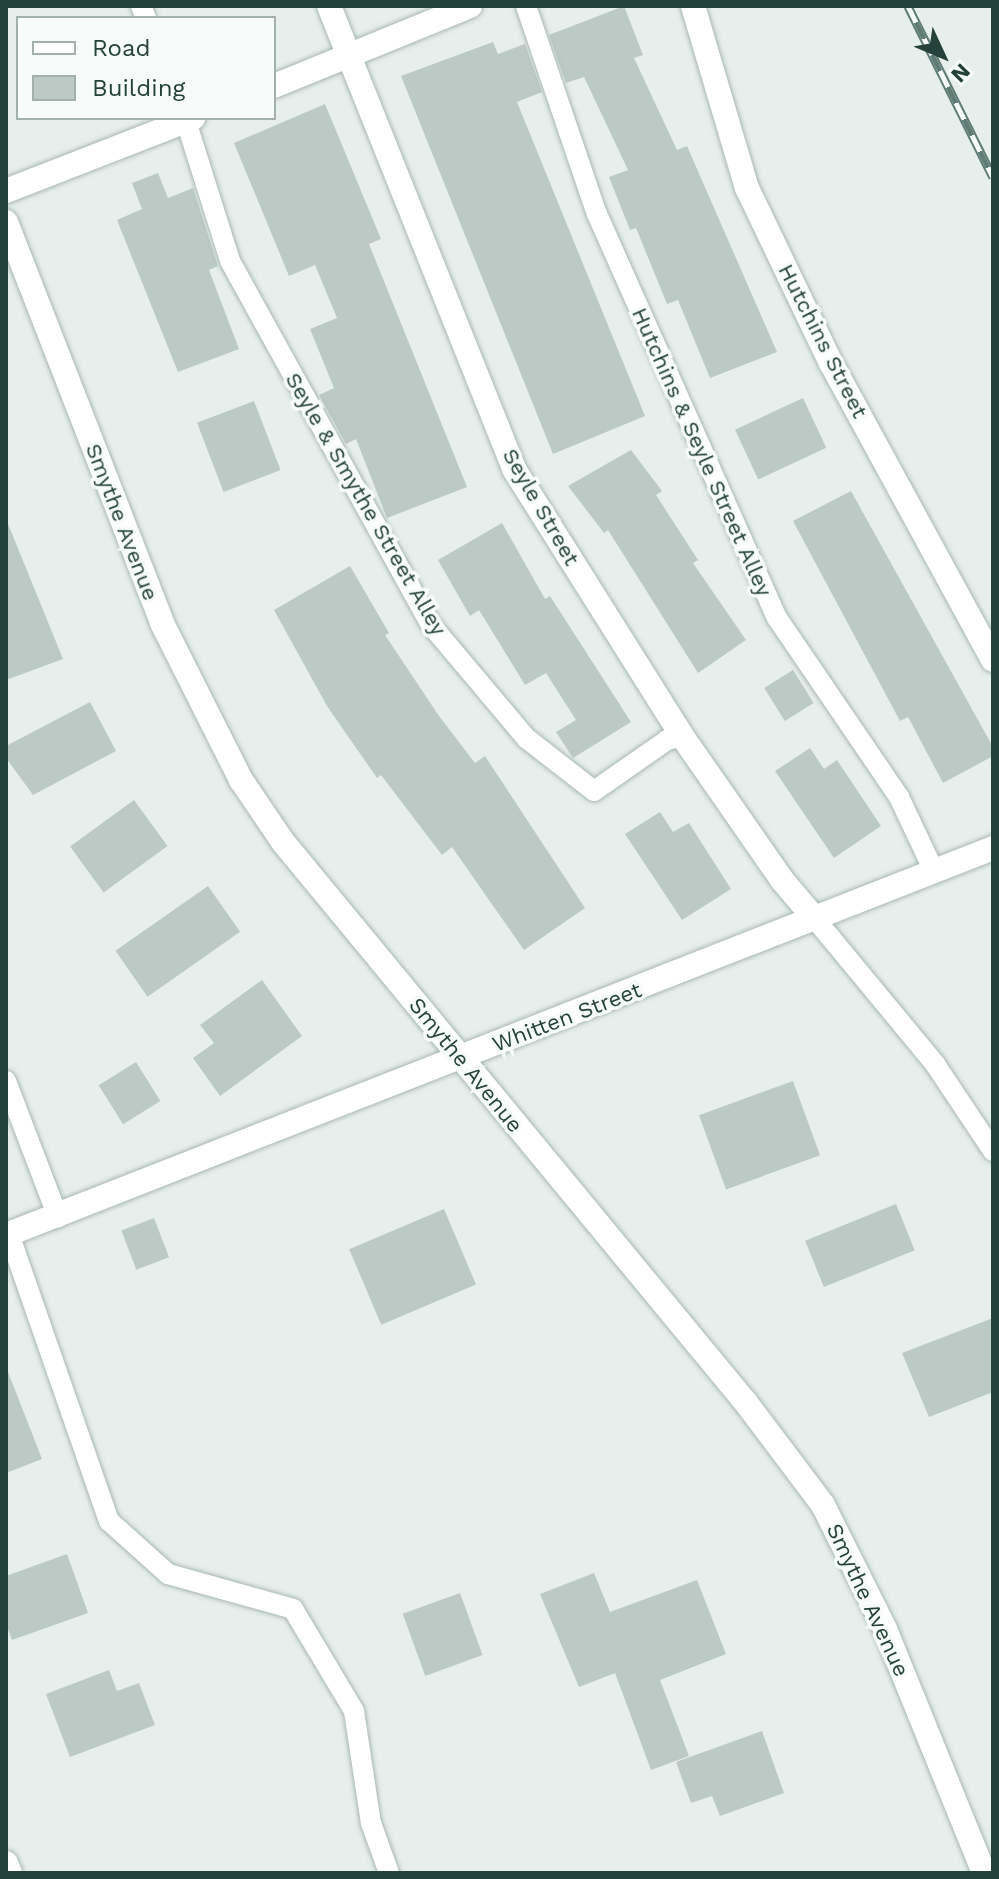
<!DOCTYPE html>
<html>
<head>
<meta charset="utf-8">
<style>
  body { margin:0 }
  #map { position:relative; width:999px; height:1879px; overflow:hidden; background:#e6efeb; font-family:"Work Sans",sans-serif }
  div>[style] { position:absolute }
  .building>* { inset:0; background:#bbcac4; transform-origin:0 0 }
  .roads { filter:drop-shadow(0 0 2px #a8b8b2) drop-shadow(0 0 2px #a8b8b2) }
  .lane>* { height:20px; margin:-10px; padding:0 10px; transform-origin:10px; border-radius:10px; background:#fff }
  .street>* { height:24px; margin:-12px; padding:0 12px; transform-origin:12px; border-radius:12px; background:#fff }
  .secondary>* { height:24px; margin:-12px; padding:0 12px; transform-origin:12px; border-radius:12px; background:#fff }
  .rail>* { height:9px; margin-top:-4.5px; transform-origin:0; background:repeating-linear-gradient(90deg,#f7fbf9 0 18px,#5f7d75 0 36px); box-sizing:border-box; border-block:2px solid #5f7d75 }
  span { translate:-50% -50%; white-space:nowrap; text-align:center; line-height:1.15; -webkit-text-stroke:7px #f7fbf9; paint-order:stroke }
  .street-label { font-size:22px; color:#24423a }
  .frame { position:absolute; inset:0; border:8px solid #24423a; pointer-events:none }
  .legend { position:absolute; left:16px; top:16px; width:260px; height:104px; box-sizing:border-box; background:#f7fbf9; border:2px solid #a3b1ad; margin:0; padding:10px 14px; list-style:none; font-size:24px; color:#24423a }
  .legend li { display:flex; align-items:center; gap:16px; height:40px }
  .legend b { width:40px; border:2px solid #a3b1ad }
  .north { position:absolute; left:903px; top:16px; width:80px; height:80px; -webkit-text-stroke:6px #f7fbf9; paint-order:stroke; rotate:134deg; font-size:22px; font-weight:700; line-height:32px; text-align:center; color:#24423a }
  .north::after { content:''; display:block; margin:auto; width:28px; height:36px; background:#24423a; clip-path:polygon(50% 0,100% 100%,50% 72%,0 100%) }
</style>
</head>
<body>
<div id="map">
  <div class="building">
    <div style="clip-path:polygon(624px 6px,643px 55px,634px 58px,677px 150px,687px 146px,777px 352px,710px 378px,678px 300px,667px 304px,636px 228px,630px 230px,609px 177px,628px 170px,584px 77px,566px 83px,549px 35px)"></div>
    <div style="clip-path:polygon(493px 42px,498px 54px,525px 44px,542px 92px,517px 102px,645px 416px,553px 454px,401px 76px)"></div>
    <div style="clip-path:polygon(325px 104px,381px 239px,369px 244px,467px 487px,387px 518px,356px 439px,346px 444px,319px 395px,334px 388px,310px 329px,337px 318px,315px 265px,289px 276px,234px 143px)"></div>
    <div style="clip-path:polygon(158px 173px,168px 198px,193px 188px,218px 266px,209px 270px,239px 349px,178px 372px,117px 220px,142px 209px,132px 183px)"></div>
    <div style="left:803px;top:398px;width:55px;height:75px;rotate:65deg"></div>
    <div style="left:254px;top:401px;width:74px;height:61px;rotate:69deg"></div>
    <div style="clip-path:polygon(631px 450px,662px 491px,656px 495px,698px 560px,693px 563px,746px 640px,698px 673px,608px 530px,604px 533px,568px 486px)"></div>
    <div style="clip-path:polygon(851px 491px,993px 747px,993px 756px,943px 783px,908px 717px,900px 721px,793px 521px)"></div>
    <div style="clip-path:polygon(6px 519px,63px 659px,6px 680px)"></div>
    <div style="clip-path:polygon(502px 523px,545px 599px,550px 596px,631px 722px,573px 758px,556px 732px,576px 720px,546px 673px,525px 685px,479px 610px,470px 616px,438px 560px)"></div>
    <div style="clip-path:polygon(350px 566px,389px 633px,385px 635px,439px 716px,475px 763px,485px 756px,585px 908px,524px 950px,452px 847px,442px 855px,381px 775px,377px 778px,327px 706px,274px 610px)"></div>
    <div style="left:793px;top:670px;width:39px;height:34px;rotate:58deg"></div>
    <div style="clip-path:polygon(90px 702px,116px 751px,33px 795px,6px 758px,6px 746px)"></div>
    <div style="clip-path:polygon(810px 748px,824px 769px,837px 760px,881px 826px,834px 858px,775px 771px)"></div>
    <div style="left:134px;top:800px;width:57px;height:79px;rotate:54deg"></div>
    <div style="clip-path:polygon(660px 812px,673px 832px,689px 823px,731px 889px,682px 920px,625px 834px)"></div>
    <div style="left:208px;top:886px;width:56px;height:113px;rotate:55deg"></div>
    <div style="clip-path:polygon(262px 980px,302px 1036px,220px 1096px,193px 1058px,214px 1043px,200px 1025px)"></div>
    <div style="left:136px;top:1062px;width:46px;height:44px;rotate:58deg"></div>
    <div style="left:793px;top:1081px;width:79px;height:100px;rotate:70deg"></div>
    <div style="left:896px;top:1204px;width:50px;height:98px;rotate:68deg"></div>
    <div style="left:444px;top:1209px;width:82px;height:103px;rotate:67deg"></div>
    <div style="left:154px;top:1218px;width:42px;height:35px;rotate:69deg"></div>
    <div style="clip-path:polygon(993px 1318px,993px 1392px,929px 1417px,902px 1353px)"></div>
    <div style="clip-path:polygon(8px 1372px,42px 1459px,6px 1473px,6px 1373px)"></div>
    <div style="clip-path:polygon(67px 1554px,88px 1613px,12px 1640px,6px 1624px,6px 1576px)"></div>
    <div style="clip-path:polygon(594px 1573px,610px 1612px,697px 1580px,726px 1654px,660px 1680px,689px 1756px,651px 1770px,615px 1673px,579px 1687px,540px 1594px)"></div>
    <div style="left:460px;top:1593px;width:66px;height:61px;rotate:70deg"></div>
    <div style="clip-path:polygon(109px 1670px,117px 1691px,139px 1683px,155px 1725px,70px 1757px,46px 1694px)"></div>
    <div style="clip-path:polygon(762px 1731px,784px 1793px,720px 1816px,712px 1796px,691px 1803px,676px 1762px)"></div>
  </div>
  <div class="roads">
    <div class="lane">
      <div style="left:141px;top:6px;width:13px;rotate:67deg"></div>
      <div style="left:526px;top:6px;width:220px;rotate:71.2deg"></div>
      <div style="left:597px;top:214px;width:442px;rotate:66deg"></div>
      <div style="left:777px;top:618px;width:217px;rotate:55.7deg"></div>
      <div style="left:899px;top:797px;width:82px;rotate:64.7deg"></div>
      <div style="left:185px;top:118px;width:150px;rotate:72.5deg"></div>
      <div style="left:230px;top:261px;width:416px;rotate:61.1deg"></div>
      <div style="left:431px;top:625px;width:148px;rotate:49.9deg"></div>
      <div style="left:526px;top:738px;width:86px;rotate:37.9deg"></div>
      <div style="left:594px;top:791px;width:89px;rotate:-34.9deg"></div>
      <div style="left:667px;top:740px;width:16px;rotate:-15deg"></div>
      <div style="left:816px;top:920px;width:187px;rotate:50.4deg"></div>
      <div style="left:935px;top:1064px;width:105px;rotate:56.3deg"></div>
      <div style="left:6px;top:1081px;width:146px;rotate:69.1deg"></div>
      <div style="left:9px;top:1234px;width:304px;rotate:70.8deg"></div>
      <div style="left:109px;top:1521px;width:79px;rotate:41.9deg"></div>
      <div style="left:168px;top:1574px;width:130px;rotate:15.6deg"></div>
      <div style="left:293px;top:1609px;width:119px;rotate:59.1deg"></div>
      <div style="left:354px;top:1711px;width:113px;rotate:81.4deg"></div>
      <div style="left:371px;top:1823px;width:53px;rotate:70.2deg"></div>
    </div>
    <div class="street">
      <div style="left:329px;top:6px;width:499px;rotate:68.2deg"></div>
      <div style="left:514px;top:469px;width:315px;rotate:57.8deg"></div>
      <div style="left:682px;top:736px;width:175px;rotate:55.2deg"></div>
      <div style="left:782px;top:880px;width:52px;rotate:49.6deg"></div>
      <div style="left:693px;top:6px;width:190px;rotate:73.5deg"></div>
      <div style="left:747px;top:188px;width:194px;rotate:64.4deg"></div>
      <div style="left:831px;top:363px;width:338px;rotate:61.4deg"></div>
      <div style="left:274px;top:86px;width:212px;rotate:-22.2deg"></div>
      <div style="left:6px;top:191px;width:201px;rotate:-21.3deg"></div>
      <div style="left:6px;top:222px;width:430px;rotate:68.7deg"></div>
      <div style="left:162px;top:623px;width:176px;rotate:63.3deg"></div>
      <div style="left:241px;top:780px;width:75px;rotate:55.9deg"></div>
      <div style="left:283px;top:842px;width:729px;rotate:50.46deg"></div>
      <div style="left:747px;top:1404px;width:126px;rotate:53deg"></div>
      <div style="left:823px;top:1505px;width:139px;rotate:63.4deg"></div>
      <div style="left:885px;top:1629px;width:263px;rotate:67.9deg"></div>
      <div style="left:6px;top:1235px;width:1060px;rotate:-21.41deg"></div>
    </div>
    <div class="secondary">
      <div style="left:6px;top:1863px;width:11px;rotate:68deg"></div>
      <div style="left:985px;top:1873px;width:9px;rotate:-21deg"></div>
    </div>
  </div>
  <div class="rail">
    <div style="left:908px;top:6px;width:191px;rotate:63.6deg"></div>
  </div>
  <div class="street-label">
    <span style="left:823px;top:341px;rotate:63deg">Hutchins Street</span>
    <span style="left:702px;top:452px;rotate:66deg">Hutchins &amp; Seyle Street Alley</span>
    <span style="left:366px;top:504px;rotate:60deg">Seyle &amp; Smythe Street Alley</span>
    <span style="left:541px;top:507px;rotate:60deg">Seyle Street</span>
    <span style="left:122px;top:522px;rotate:69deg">Smythe Avenue</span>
    <span style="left:567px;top:1017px;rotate:-21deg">Whitten Street</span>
    <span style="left:466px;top:1065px;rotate:51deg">Smythe Avenue</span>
    <span style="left:868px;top:1600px;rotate:65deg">Smythe Avenue</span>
  </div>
  <div class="frame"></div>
  <ul class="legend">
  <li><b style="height:10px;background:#fff"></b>Road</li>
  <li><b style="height:22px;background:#bbcac4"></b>Building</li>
  </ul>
  <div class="north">N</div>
</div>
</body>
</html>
